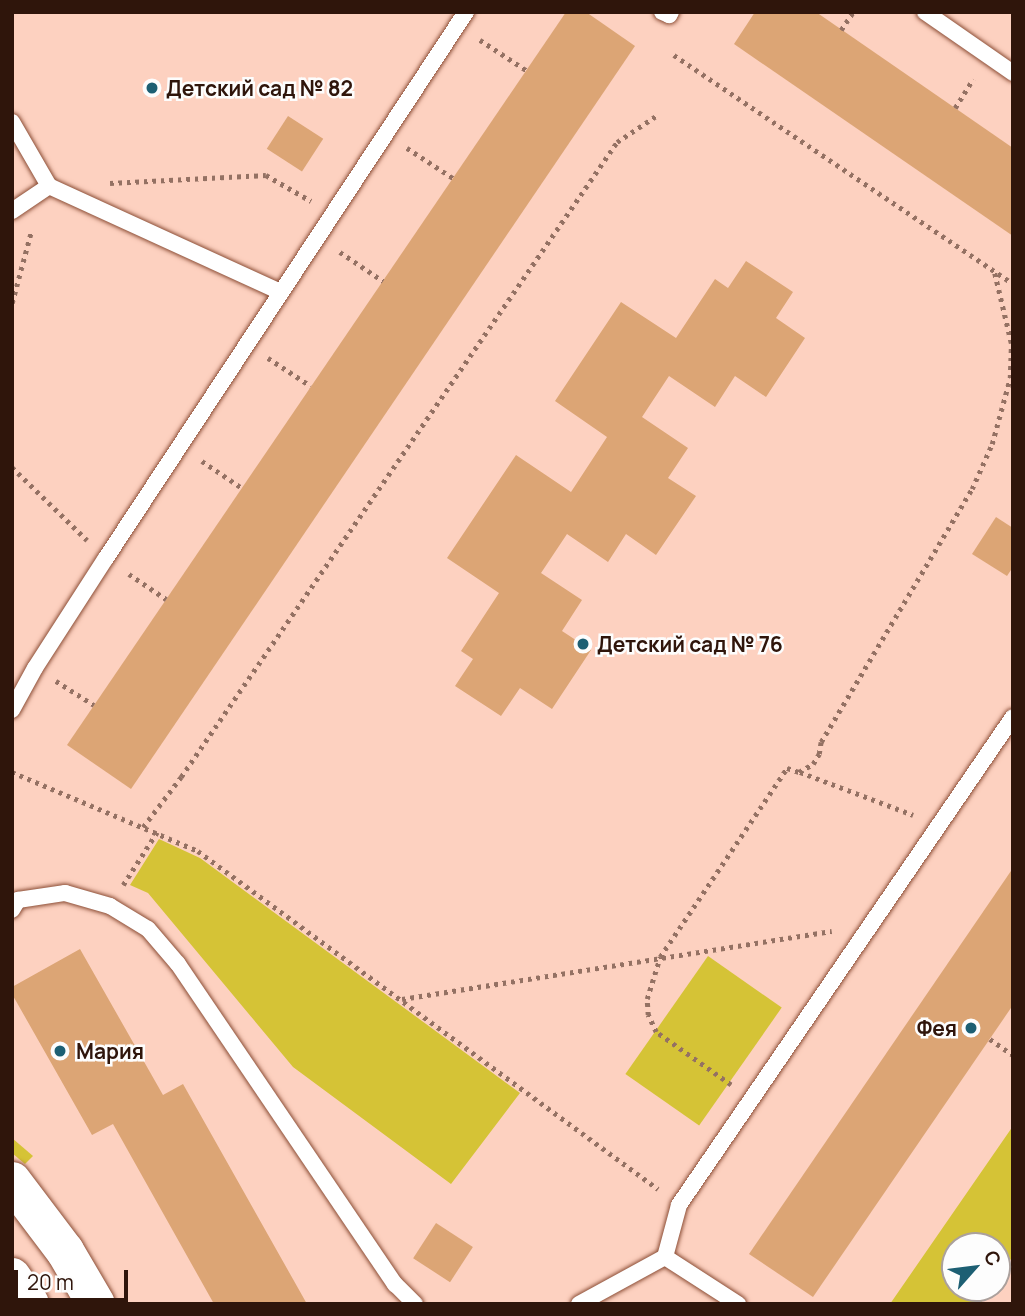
<!DOCTYPE html>
<html>
<head>
<meta charset="utf-8">
<style>
  body { margin:0 }
  #map { position:relative; width:1025px; height:1316px; overflow:hidden; background:#fdd1c0; font-family:Manrope,sans-serif }
  div>[style] { position:absolute }
  .green>* { inset:0; background:#d5c336; transform-origin:0 0 }
  .building>* { inset:0; background:#dca575; transform-origin:0 0 }
  .path>* { height:4.5px; margin-top:-2.25px; transform-origin:0; background:repeating-linear-gradient(90deg,#947163 0 3.5px,transparent 0 8.5px) }
  .roads { filter:drop-shadow(0 0 2px #8c4e36) drop-shadow(0 0 2px #8c4e36) }
  .service>* { height:16px; margin:-8px; padding:0 8px; transform-origin:8px; border-radius:8px; background:#fff }
  .secondary>* { height:38px; margin:-19px; padding:0 19px; transform-origin:19px; border-radius:19px; background:#fff }
  .dots>* { width:19px; height:19px; translate:-50% -50%; box-sizing:border-box; border:4px solid #fdfdfd; border-radius:50% }
  span { translate:-50% -50%; white-space:nowrap; text-align:center; line-height:1.15; -webkit-text-stroke:5px #fdfdfd; paint-order:stroke }
  .poi-label { font-size:21px; color:#2f150b; font-weight:700 }
  .left { translate:0 -50%; text-align:left }
  .right { translate:-100% -50%; text-align:right }
  .frame { position:absolute; inset:0; border:14px solid #2f150b; pointer-events:none }
  .north { position:absolute; left:941px; top:1232px; width:70px; height:70px; box-sizing:border-box; background:#fdfdfd; border:2px solid #aba09c; border-radius:50%; rotate:62deg; font-size:19px; font-weight:700; line-height:28px; text-align:center; color:#2f150b }
  .north::after { content:''; display:block; margin:auto; width:24px; height:32px; background:#1d5f73; clip-path:polygon(50% 0,100% 100%,50% 72%,0 100%) }
  .scale { position:absolute; left:14px; top:1270px; width:114px; height:32px; box-sizing:border-box; border:4px solid #2f150b; border-top:0; padding-left:9px; font-size:21px; line-height:24px; white-space:nowrap; color:#2f150b; -webkit-text-stroke:5px #fdfdfd; paint-order:stroke }
</style>
</head>
<body>
<div id="map">
  <div class="green">
    <div style="clip-path:polygon(159px 839px,200px 858px,520px 1093px,451px 1184px,293px 1067px,148px 893px,130px 885px)"></div>
    <div style="left:708px;top:956px;width:90px;height:144px;rotate:35deg"></div>
    <div style="clip-path:polygon(1013px 1126px,1013px 1256px,997px 1279px,997px 1246px,955px 1246px,955px 1288px,991px 1288px,980px 1304px,890px 1304px)"></div>
    <div style="clip-path:polygon(12px 1138px,33px 1156px,25px 1164px,12px 1153px)"></div>
  </div>
  <div class="building">
    <div style="clip-path:polygon(566px 12px,586px 12px,635px 46px,131px 789px,67px 745px)"></div>
    <div style="clip-path:polygon(755px 12px,816px 12px,1013px 148px,1013px 236px,734px 44px)"></div>
    <div style="left:288px;top:116px;width:42px;height:39px;rotate:33deg"></div>
    <div style="clip-path:polygon(746px 261px,793px 292px,776px 318px,805px 338px,766px 397px,735px 376px,715px 407px,669px 376px,642px 417px,688px 448px,668px 478px,696px 496px,656px 555px,626px 534px,608px 562px,567px 534px,541px 573px,582px 600px,562px 631px,591px 650px,552px 709px,520px 688px,501px 716px,455px 686px,473px 659px,461px 651px,499px 593px,447px 558px,516px 455px,571px 492px,607px 437px,555px 401px,621px 302px,676px 338px,715px 279px,728px 288px)"></div>
    <div style="clip-path:polygon(996px 517px,1013px 528px,1013px 567px,1007px 576px,972px 554px)"></div>
    <div style="clip-path:polygon(1013px 868px,1013px 1005px,813px 1297px,749px 1254px)"></div>
    <div style="clip-path:polygon(80px 949px,163px 1095px,183px 1084px,307px 1304px,214px 1304px,113px 1124px,92px 1135px,12px 994px,12px 987px)"></div>
    <div style="left:436px;top:1223px;width:44px;height:42px;rotate:33deg"></div>
  </div>
  <div class="path">
    <div style="left:841px;top:30px;width:22px;rotate:-56deg"></div>
    <div style="left:480px;top:40px;width:55px;rotate:33.1deg"></div>
    <div style="left:674px;top:55px;width:409px;rotate:34deg"></div>
    <div style="left:955px;top:108px;width:34px;rotate:-58deg"></div>
    <div style="left:407px;top:148px;width:55px;rotate:33.1deg"></div>
    <div style="left:110px;top:183px;width:156px;rotate:-2.9deg"></div>
    <div style="left:266px;top:175px;width:52px;rotate:30deg"></div>
    <div style="left:340px;top:252px;width:52px;rotate:34deg"></div>
    <div style="left:12px;top:303px;width:73px;rotate:-75deg"></div>
    <div style="left:268px;top:358px;width:51px;rotate:33.1deg"></div>
    <div style="left:202px;top:461px;width:48px;rotate:34deg"></div>
    <div style="left:12px;top:467px;width:105px;rotate:44.2deg"></div>
    <div style="left:129px;top:574px;width:45px;rotate:34deg"></div>
    <div style="left:56px;top:681px;width:45px;rotate:32.3deg"></div>
    <div style="left:12px;top:772px;width:202px;rotate:23deg"></div>
    <div style="left:198px;top:851px;width:571px;rotate:36.31deg"></div>
    <div style="left:800px;top:772px;width:121px;rotate:20.8deg"></div>
    <div style="left:143px;top:827px;width:63px;rotate:-52.8deg"></div>
    <div style="left:181px;top:777px;width:770px;rotate:-55.53deg"></div>
    <div style="left:617px;top:142px;width:47px;rotate:-33.7deg"></div>
    <div style="left:123px;top:885px;width:63px;rotate:-57.3deg"></div>
    <div style="left:402px;top:999px;width:435px;rotate:-9deg"></div>
    <div style="left:990px;top:1039px;width:28px;rotate:35deg"></div>
    <div style="left:731px;top:1085px;width:92px;rotate:-144.8deg"></div>
    <div style="left:656px;top:1032px;width:19px;rotate:-115deg"></div>
    <div style="left:648px;top:1015px;width:16px;rotate:-94deg"></div>
    <div style="left:647px;top:999px;width:44px;rotate:-72.8deg"></div>
    <div style="left:660px;top:957px;width:228px;rotate:-56.1deg"></div>
    <div style="left:787px;top:768px;width:13px;rotate:18deg"></div>
    <div style="left:799px;top:772px;width:16px;rotate:-30deg"></div>
    <div style="left:813px;top:764px;width:12px;rotate:-59deg"></div>
    <div style="left:819px;top:754px;width:12px;rotate:-81deg"></div>
    <div style="left:821px;top:742px;width:295px;rotate:-59.2deg"></div>
    <div style="left:972px;top:489px;width:49px;rotate:-66deg"></div>
    <div style="left:992px;top:444px;width:68px;rotate:-74.7deg"></div>
    <div style="left:1010px;top:378px;width:35px;rotate:-88deg"></div>
    <div style="left:1011px;top:343px;width:74px;rotate:-103.3deg"></div>
  </div>
  <div class="roads">
    <div class="service">
      <div style="left:662px;top:12px;width:8px;rotate:23deg"></div>
      <div style="left:669px;top:15px;width:4px;rotate:-56deg"></div>
      <div style="left:925px;top:12px;width:107px;rotate:34.7deg"></div>
      <div style="left:12px;top:122px;width:74px;rotate:60deg"></div>
      <div style="left:12px;top:211px;width:45px;rotate:-34deg"></div>
      <div style="left:49px;top:186px;width:255px;rotate:24.6deg"></div>
      <div style="left:12px;top:710px;width:48px;rotate:-61.3deg"></div>
      <div style="left:35px;top:668px;width:131px;rotate:-57.2deg"></div>
      <div style="left:106px;top:558px;width:654px;rotate:-56.6deg"></div>
      <div style="left:12px;top:910px;width:12px;rotate:-59deg"></div>
      <div style="left:18px;top:900px;width:48px;rotate:-8.5deg"></div>
      <div style="left:65px;top:893px;width:47px;rotate:16.1deg"></div>
      <div style="left:110px;top:906px;width:44px;rotate:31.2deg"></div>
      <div style="left:148px;top:929px;width:46px;rotate:49.4deg"></div>
      <div style="left:178px;top:964px;width:387px;rotate:55.9deg"></div>
      <div style="left:395px;top:1284px;width:28px;rotate:45deg"></div>
      <div style="left:665px;top:1257px;width:87px;rotate:32.8deg"></div>
      <div style="left:579px;top:1304px;width:98px;rotate:-28.7deg"></div>
      <div style="left:665px;top:1257px;width:54px;rotate:-74.9deg"></div>
      <div style="left:679px;top:1205px;width:591px;rotate:-55.61deg"></div>
    </div>
    <div class="secondary">
      <div style="left:12px;top:1181px;width:88px;rotate:52.9deg"></div>
      <div style="left:65px;top:1251px;width:61px;rotate:59.7deg"></div>
      <div style="left:12px;top:1277px;width:32px;rotate:56deg"></div>
    </div>
  </div>
  <div class="dots">
    <div style="left:152px;top:88px;background:#1d5f73"></div>
    <div style="left:583px;top:644px;background:#1d5f73"></div>
    <div style="left:971px;top:1028px;background:#1d5f73"></div>
    <div style="left:60px;top:1051px;background:#1d5f73"></div>
  </div>
  <div class="poi-label">
    <span class="left" style="left:166px;top:88px">Детский сад № 82</span>
    <span class="left" style="left:597px;top:644px">Детский сад № 76</span>
    <span class="right" style="left:957px;top:1028px">Фея</span>
    <span class="left" style="left:76px;top:1051px">Мария</span>
  </div>
  <div class="frame"></div>
  <div class="north">С</div>
  <div class="scale">20 m</div>
</div>
</body>
</html>
